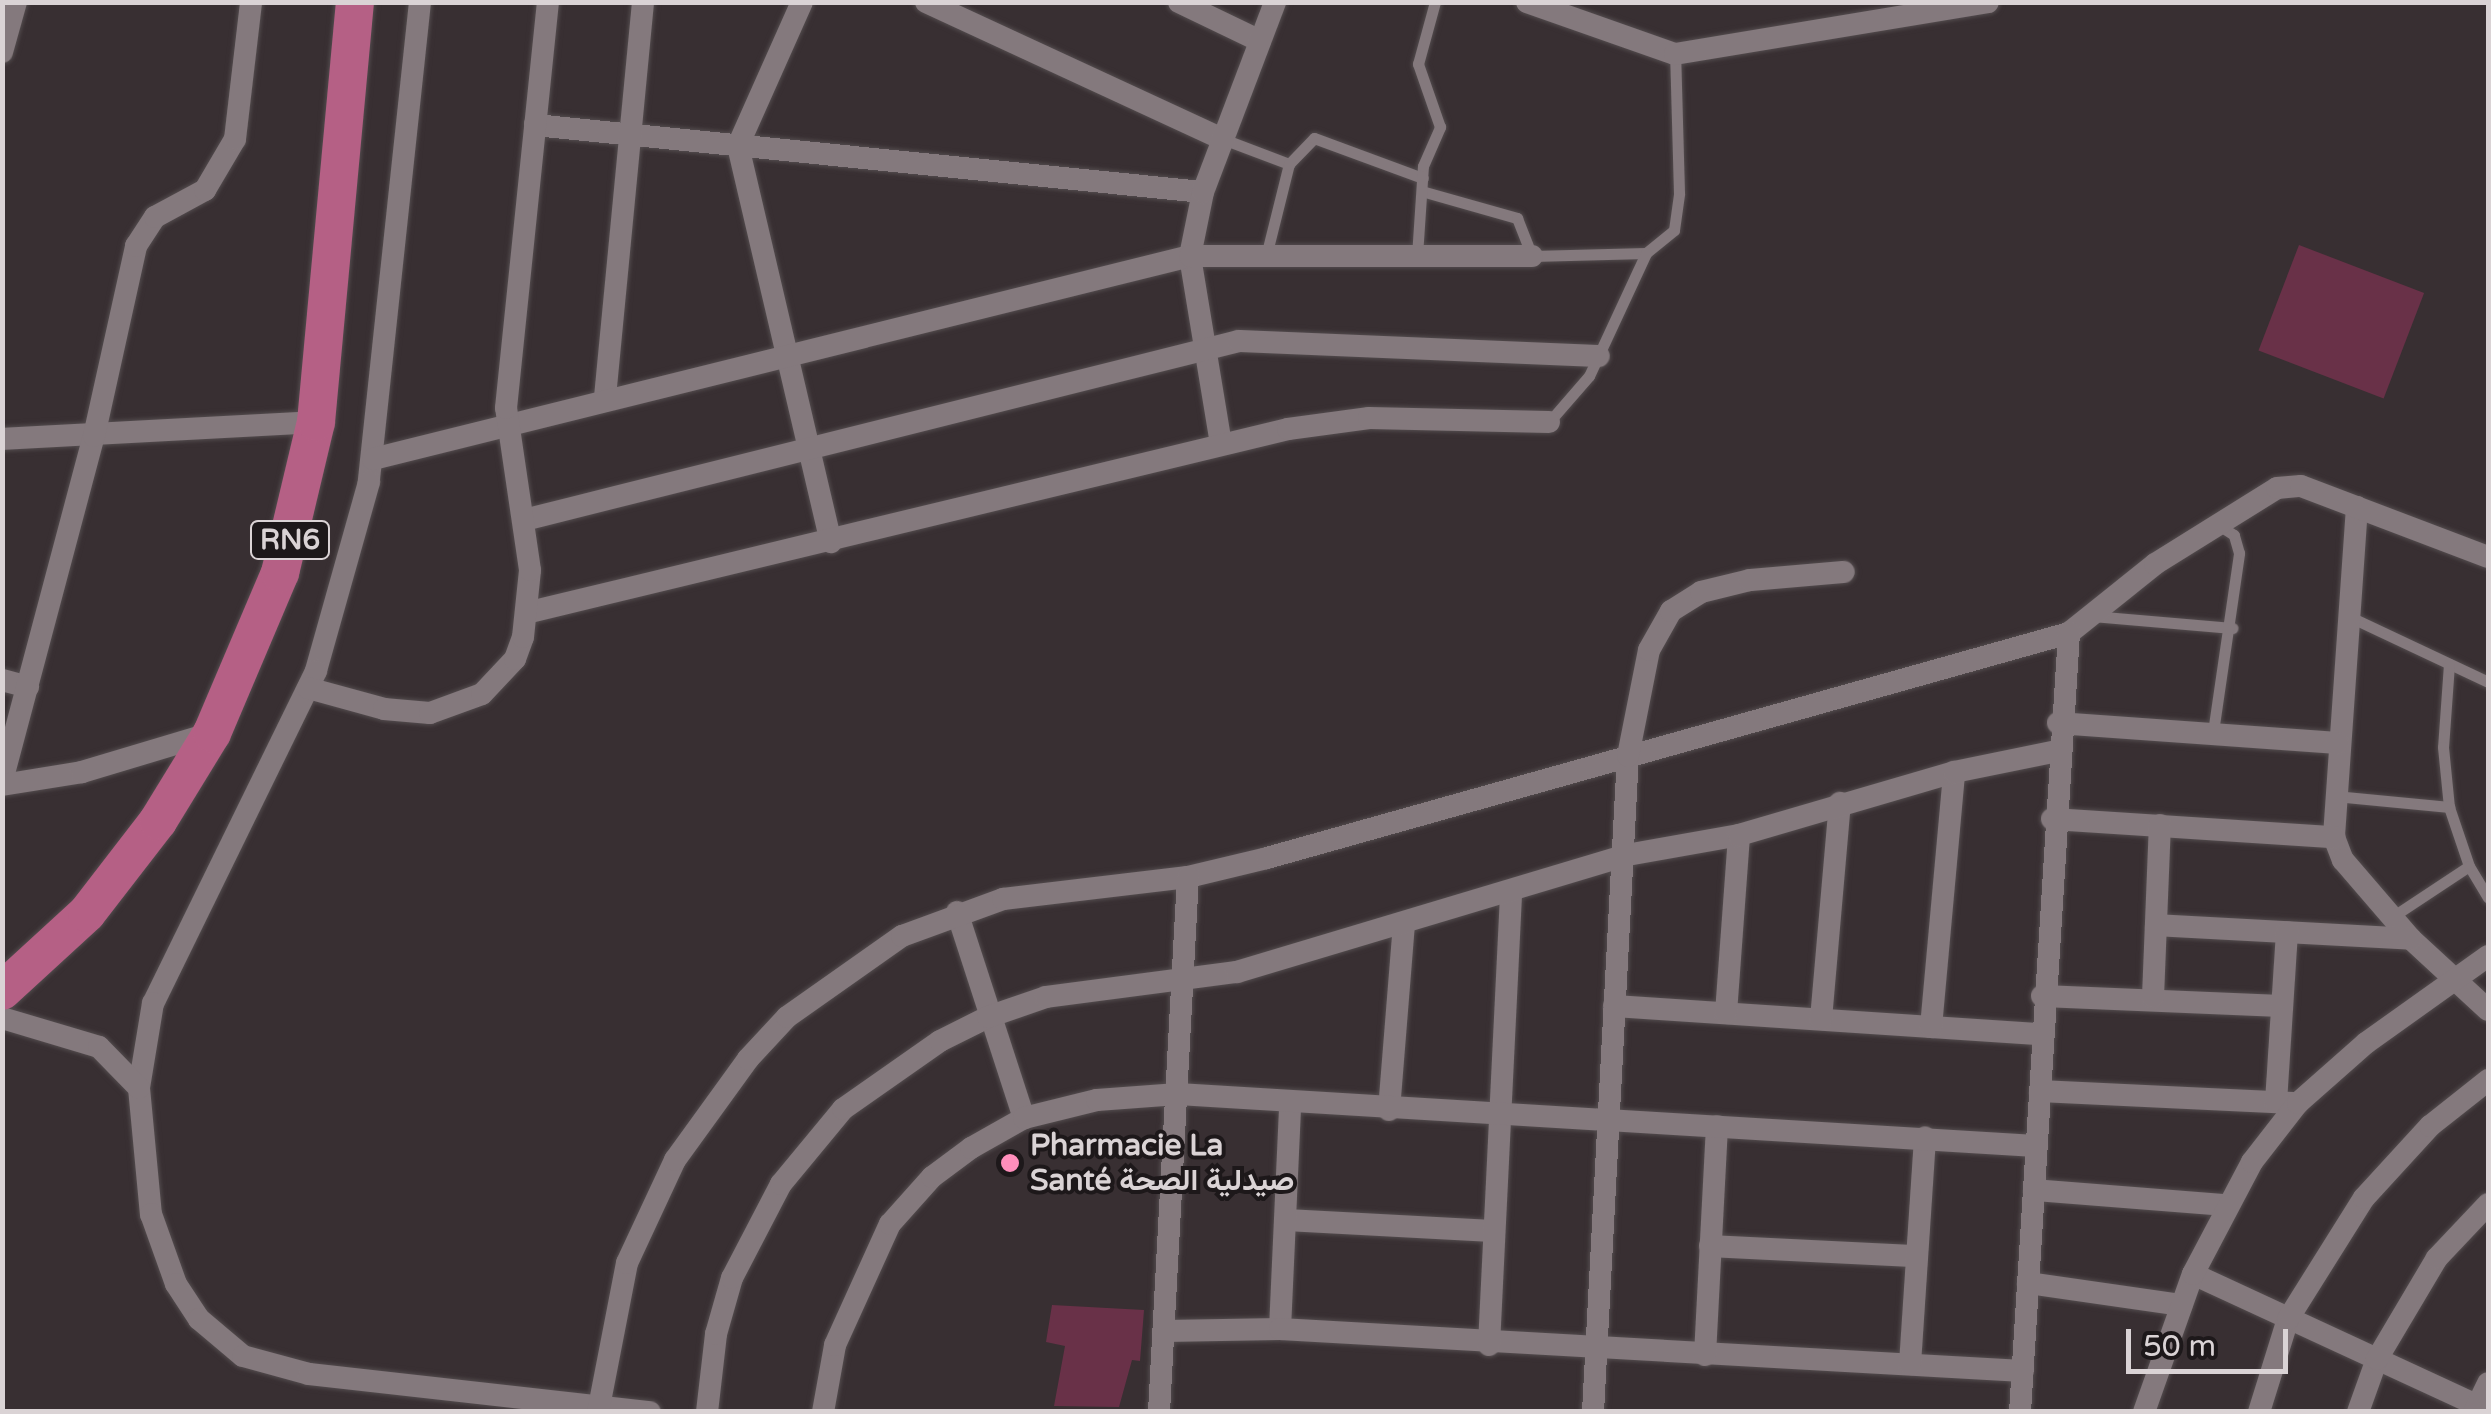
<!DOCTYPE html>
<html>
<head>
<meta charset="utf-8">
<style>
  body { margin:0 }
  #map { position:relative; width:2491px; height:1414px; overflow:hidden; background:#382f32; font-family:"Varela Round",Vazirmatn,sans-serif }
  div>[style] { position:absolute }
  .building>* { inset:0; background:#693148; transform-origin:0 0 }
  .roads { filter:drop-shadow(0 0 2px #534c4e) drop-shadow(0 0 2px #534c4e) }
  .lane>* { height:11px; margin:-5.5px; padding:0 5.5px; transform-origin:5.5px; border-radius:5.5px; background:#84797d }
  .street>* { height:22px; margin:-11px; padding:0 11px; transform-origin:11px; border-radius:11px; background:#84797d }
  .primary>* { height:38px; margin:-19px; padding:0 19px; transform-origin:19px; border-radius:19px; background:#b56085 }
  .dots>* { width:28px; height:28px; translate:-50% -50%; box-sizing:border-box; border:5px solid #1d181a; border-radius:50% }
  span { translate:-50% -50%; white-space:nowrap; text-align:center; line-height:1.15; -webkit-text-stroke:8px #1d181a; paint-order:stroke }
  .shield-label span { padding:2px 8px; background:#1d181a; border:2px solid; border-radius:8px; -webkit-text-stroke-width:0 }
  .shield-label { font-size:28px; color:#dad3d5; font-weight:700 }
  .poi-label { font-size:30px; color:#dad3d5; font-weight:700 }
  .left { translate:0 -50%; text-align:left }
  .frame { position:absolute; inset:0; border:5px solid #dad3d5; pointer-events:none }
  .scale { position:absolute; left:2126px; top:1329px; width:162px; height:45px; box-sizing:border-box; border:5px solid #dad3d5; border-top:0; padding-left:12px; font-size:30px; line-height:35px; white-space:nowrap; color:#dad3d5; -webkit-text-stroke:8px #1d181a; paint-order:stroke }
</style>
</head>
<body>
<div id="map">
  <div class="building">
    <div style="left:2299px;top:245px;width:134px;height:113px;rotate:21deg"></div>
    <div style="clip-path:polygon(1052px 1305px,1144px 1310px,1140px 1361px,1132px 1360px,1119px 1407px,1054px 1406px,1065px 1346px,1046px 1342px)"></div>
  </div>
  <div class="roads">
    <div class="lane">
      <div style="left:1223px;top:139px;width:71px;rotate:20.7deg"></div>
      <div style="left:1425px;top:192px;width:96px;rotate:15.8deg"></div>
      <div style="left:1517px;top:218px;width:41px;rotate:68.5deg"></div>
      <div style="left:1532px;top:256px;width:114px;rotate:-1.5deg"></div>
      <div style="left:1646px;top:253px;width:36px;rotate:-39deg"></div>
      <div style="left:1674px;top:230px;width:37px;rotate:-82deg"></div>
      <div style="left:1679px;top:193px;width:139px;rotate:-91.6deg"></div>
      <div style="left:1267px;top:252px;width:91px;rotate:-76deg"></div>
      <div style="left:1289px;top:164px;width:36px;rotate:-46deg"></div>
      <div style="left:1314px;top:138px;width:116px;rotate:20.2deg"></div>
      <div style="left:1417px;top:256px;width:90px;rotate:-86.2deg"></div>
      <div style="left:1423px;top:166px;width:43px;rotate:-66.4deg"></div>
      <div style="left:1440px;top:127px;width:67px;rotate:-109.2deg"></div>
      <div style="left:1418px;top:64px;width:64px;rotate:-74.7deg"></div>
      <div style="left:1549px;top:422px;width:61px;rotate:-49deg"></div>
      <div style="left:1589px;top:376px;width:136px;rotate:-65.1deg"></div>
      <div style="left:2092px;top:616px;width:141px;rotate:4.9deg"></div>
      <div style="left:2348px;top:616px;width:155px;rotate:25.2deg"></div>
      <div style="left:2449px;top:664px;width:83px;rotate:94.1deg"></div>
      <div style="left:2443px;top:747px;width:60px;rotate:84.3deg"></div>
      <div style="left:2449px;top:807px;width:62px;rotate:71.3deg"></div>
      <div style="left:2469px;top:866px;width:37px;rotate:59deg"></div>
      <div style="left:2213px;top:732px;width:181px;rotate:-81.7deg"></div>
      <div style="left:2239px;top:553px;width:19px;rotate:-106deg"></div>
      <div style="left:2234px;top:535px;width:20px;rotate:-147deg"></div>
      <div style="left:2335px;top:796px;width:115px;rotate:5.5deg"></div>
      <div style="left:2392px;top:917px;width:92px;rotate:-33.5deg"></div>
    </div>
    <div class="street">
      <div style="left:420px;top:2px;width:483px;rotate:96.1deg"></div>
      <div style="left:369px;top:482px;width:196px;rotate:105.7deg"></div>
      <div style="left:316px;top:671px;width:370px;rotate:116.1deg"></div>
      <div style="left:153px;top:1003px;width:86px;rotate:99.4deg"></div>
      <div style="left:139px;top:1088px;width:127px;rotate:84.6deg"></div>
      <div style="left:151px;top:1214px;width:74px;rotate:70.3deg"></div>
      <div style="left:176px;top:1284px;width:42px;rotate:56.7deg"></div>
      <div style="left:199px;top:1319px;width:57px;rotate:40.1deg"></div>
      <div style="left:243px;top:1356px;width:68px;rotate:15.3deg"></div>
      <div style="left:309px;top:1374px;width:343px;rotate:6.4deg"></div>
      <div style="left:802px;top:2px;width:158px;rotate:114deg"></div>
      <div style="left:738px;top:146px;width:407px;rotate:76.8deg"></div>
      <div style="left:926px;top:2px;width:327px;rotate:24.8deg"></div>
      <div style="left:1179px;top:2px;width:90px;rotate:25.7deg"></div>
      <div style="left:1527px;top:2px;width:157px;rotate:19.4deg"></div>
      <div style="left:1675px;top:54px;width:317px;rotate:-9.4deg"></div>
      <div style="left:2px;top:52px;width:52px;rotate:-74.4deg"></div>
      <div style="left:535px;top:125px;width:671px;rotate:5.73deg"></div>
      <div style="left:605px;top:397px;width:397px;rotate:-84.5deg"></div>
      <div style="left:2px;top:439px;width:314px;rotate:-3.1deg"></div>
      <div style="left:1221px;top:444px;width:191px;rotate:-99.4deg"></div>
      <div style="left:1190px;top:256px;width:65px;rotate:-78.5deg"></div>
      <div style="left:1203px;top:192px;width:203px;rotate:-69.2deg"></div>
      <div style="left:373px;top:459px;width:842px;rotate:-13.95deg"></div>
      <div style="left:1190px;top:256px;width:342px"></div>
      <div style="left:2357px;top:507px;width:331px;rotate:94deg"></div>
      <div style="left:2334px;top:837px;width:25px;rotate:69deg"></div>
      <div style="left:2343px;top:860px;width:104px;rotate:49.3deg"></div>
      <div style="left:2411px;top:939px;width:105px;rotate:42.7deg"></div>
      <div style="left:524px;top:520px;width:737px;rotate:-14.06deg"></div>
      <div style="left:1239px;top:341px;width:360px;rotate:2.4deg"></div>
      <div style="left:530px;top:612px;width:780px;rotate:-13.57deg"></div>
      <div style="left:1288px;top:429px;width:82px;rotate:-7.7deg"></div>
      <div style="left:1369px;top:418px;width:180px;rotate:1.3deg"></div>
      <div style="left:2px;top:680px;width:27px;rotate:15deg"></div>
      <div style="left:308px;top:688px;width:79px;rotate:15.4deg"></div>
      <div style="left:384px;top:709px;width:46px;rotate:5deg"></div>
      <div style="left:430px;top:713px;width:55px;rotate:-20.1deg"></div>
      <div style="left:482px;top:694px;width:48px;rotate:-46.7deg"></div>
      <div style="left:515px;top:659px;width:23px;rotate:-70deg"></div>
      <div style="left:523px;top:637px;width:67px;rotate:-84deg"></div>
      <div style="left:530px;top:570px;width:164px;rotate:-98.4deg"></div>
      <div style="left:506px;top:408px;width:408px;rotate:-84.1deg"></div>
      <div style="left:2058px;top:723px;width:280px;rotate:4.1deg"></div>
      <div style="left:2px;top:781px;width:357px;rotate:-75.1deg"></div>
      <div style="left:94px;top:436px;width:195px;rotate:-77.5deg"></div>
      <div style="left:136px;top:246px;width:35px;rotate:-57deg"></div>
      <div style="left:155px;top:217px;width:57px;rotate:-28.4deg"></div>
      <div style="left:205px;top:190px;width:59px;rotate:-59.5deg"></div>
      <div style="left:235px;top:139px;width:138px;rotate:-83.3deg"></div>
      <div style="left:2px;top:785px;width:81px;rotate:-9.2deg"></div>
      <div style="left:82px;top:772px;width:136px;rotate:-16.7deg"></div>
      <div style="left:2052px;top:819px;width:283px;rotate:3.7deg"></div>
      <div style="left:957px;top:912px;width:217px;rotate:72deg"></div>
      <div style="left:2156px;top:925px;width:255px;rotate:3.1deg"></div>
      <div style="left:2042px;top:996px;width:240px;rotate:2.4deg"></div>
      <div style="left:2153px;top:997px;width:172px;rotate:-87.7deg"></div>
      <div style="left:1614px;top:1006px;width:428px;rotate:3.8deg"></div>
      <div style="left:1726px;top:1013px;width:178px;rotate:-85.8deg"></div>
      <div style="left:2px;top:1018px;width:101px;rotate:16.6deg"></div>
      <div style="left:99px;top:1047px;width:57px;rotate:45.7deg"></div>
      <div style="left:1821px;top:1019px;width:217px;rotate:-85deg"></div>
      <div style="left:1931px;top:1027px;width:256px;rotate:-84.8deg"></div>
      <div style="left:2040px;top:1091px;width:258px;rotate:2.7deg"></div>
      <div style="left:2276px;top:1102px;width:170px;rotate:-86.3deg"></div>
      <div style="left:1389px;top:1110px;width:186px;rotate:-85.4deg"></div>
      <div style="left:2034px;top:1190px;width:191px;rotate:4.5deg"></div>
      <div style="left:1288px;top:1220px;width:203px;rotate:3.1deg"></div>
      <div style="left:1710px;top:1246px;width:207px;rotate:2.8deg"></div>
      <div style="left:2193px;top:1274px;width:312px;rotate:24.8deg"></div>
      <div style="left:2028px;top:1283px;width:155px;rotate:8.2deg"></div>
      <div style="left:1280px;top:1329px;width:224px;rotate:-87.4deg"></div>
      <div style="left:1165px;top:1331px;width:115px;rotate:-1deg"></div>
      <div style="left:1280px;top:1329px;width:744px;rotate:3.24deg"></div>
      <div style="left:1489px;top:1345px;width:452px;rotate:-87.2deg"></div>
      <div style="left:1705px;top:1355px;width:229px;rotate:-87deg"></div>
      <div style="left:1910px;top:1364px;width:227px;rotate:-86.2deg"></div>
      <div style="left:598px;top:1412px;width:152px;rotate:-79deg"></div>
      <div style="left:627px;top:1263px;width:114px;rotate:-65deg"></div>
      <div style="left:675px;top:1160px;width:125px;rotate:-54.1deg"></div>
      <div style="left:748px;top:1059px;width:57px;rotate:-47.1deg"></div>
      <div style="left:787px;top:1017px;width:141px;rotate:-35.2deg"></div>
      <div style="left:902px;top:936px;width:108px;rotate:-20.1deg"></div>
      <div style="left:1003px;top:899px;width:186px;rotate:-6.8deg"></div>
      <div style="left:1188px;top:877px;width:81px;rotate:-13.5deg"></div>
      <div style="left:1267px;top:858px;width:833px;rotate:-15.67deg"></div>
      <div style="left:2069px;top:633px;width:110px;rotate:-38.7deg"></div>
      <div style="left:2155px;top:564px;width:144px;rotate:-31.9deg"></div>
      <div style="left:2277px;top:488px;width:24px;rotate:-5deg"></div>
      <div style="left:2301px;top:486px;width:200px;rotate:20.8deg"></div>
      <div style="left:707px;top:1412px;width:79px;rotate:-83.4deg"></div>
      <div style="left:716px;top:1334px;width:58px;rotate:-74.1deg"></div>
      <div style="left:732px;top:1278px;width:106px;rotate:-62.5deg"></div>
      <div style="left:781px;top:1184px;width:97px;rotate:-50.4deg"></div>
      <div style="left:843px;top:1109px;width:118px;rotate:-35deg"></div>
      <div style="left:940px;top:1041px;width:54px;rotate:-26.6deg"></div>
      <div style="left:988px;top:1017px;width:61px;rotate:-19deg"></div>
      <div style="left:1046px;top:997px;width:193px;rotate:-7.5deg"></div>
      <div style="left:1237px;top:972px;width:407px;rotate:-16.7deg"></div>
      <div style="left:1627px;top:855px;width:114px;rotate:-10.1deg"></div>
      <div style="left:1739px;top:835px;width:224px;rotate:-16.3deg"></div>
      <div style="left:1954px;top:772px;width:105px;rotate:-11.5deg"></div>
      <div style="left:823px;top:1412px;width:68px;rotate:-79.8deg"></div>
      <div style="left:835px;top:1345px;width:133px;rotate:-65.6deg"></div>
      <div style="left:890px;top:1224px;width:63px;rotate:-48.2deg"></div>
      <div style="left:932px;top:1177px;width:49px;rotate:-36.6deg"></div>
      <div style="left:971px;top:1148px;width:61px;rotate:-29.5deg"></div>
      <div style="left:1024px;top:1118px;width:75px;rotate:-13.9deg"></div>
      <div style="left:1097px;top:1100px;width:81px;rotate:-4.2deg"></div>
      <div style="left:1178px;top:1094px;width:859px;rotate:3.47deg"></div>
      <div style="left:1159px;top:1412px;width:536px;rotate:-86.9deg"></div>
      <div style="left:1593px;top:1412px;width:657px;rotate:-86.95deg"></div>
      <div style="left:1628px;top:756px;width:108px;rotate:-78.8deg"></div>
      <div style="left:1649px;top:650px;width:45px;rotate:-60.6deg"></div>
      <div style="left:1671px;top:611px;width:36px;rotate:-32deg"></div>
      <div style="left:1701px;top:592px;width:50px;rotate:-13.8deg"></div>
      <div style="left:1750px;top:580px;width:94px;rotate:-4.9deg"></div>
      <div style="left:2020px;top:1412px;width:781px;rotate:-86.4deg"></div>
      <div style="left:2144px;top:1412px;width:146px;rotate:-70.5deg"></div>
      <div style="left:2193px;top:1274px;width:127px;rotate:-62.2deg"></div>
      <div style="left:2252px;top:1162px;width:75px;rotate:-52.1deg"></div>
      <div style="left:2298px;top:1103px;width:91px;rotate:-41.4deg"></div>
      <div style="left:2366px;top:1043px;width:150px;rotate:-35.5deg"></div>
      <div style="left:2259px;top:1412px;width:97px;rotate:-72.7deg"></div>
      <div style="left:2288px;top:1319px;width:143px;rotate:-57.9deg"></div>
      <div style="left:2364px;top:1198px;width:98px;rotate:-47.5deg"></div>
      <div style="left:2430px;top:1126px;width:74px;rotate:-38.4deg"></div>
      <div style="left:2358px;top:1412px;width:56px;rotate:-70.3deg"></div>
      <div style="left:2377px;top:1359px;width:117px;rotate:-59.3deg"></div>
      <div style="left:2437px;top:1258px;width:74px;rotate:-46.6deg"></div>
      <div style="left:2474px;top:1412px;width:32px;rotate:-64deg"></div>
    </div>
    <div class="primary">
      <div style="left:2px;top:991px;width:115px;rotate:-42.5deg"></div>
      <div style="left:87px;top:913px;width:116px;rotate:-52.3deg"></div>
      <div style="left:158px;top:821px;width:103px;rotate:-58.5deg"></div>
      <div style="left:212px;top:733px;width:174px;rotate:-67deg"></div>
      <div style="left:280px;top:573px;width:155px;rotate:-76.6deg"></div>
      <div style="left:316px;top:422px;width:422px;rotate:-84.7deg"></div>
    </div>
  </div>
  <div class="dots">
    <div style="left:1010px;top:1163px;background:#ff8ebb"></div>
  </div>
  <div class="shield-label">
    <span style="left:290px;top:540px">RN6</span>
  </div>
  <div class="poi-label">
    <span class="left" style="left:1030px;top:1163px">Pharmacie La<br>Santé صيدلية الصحة</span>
  </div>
  <div class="frame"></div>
  <div class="scale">50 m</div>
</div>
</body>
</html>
